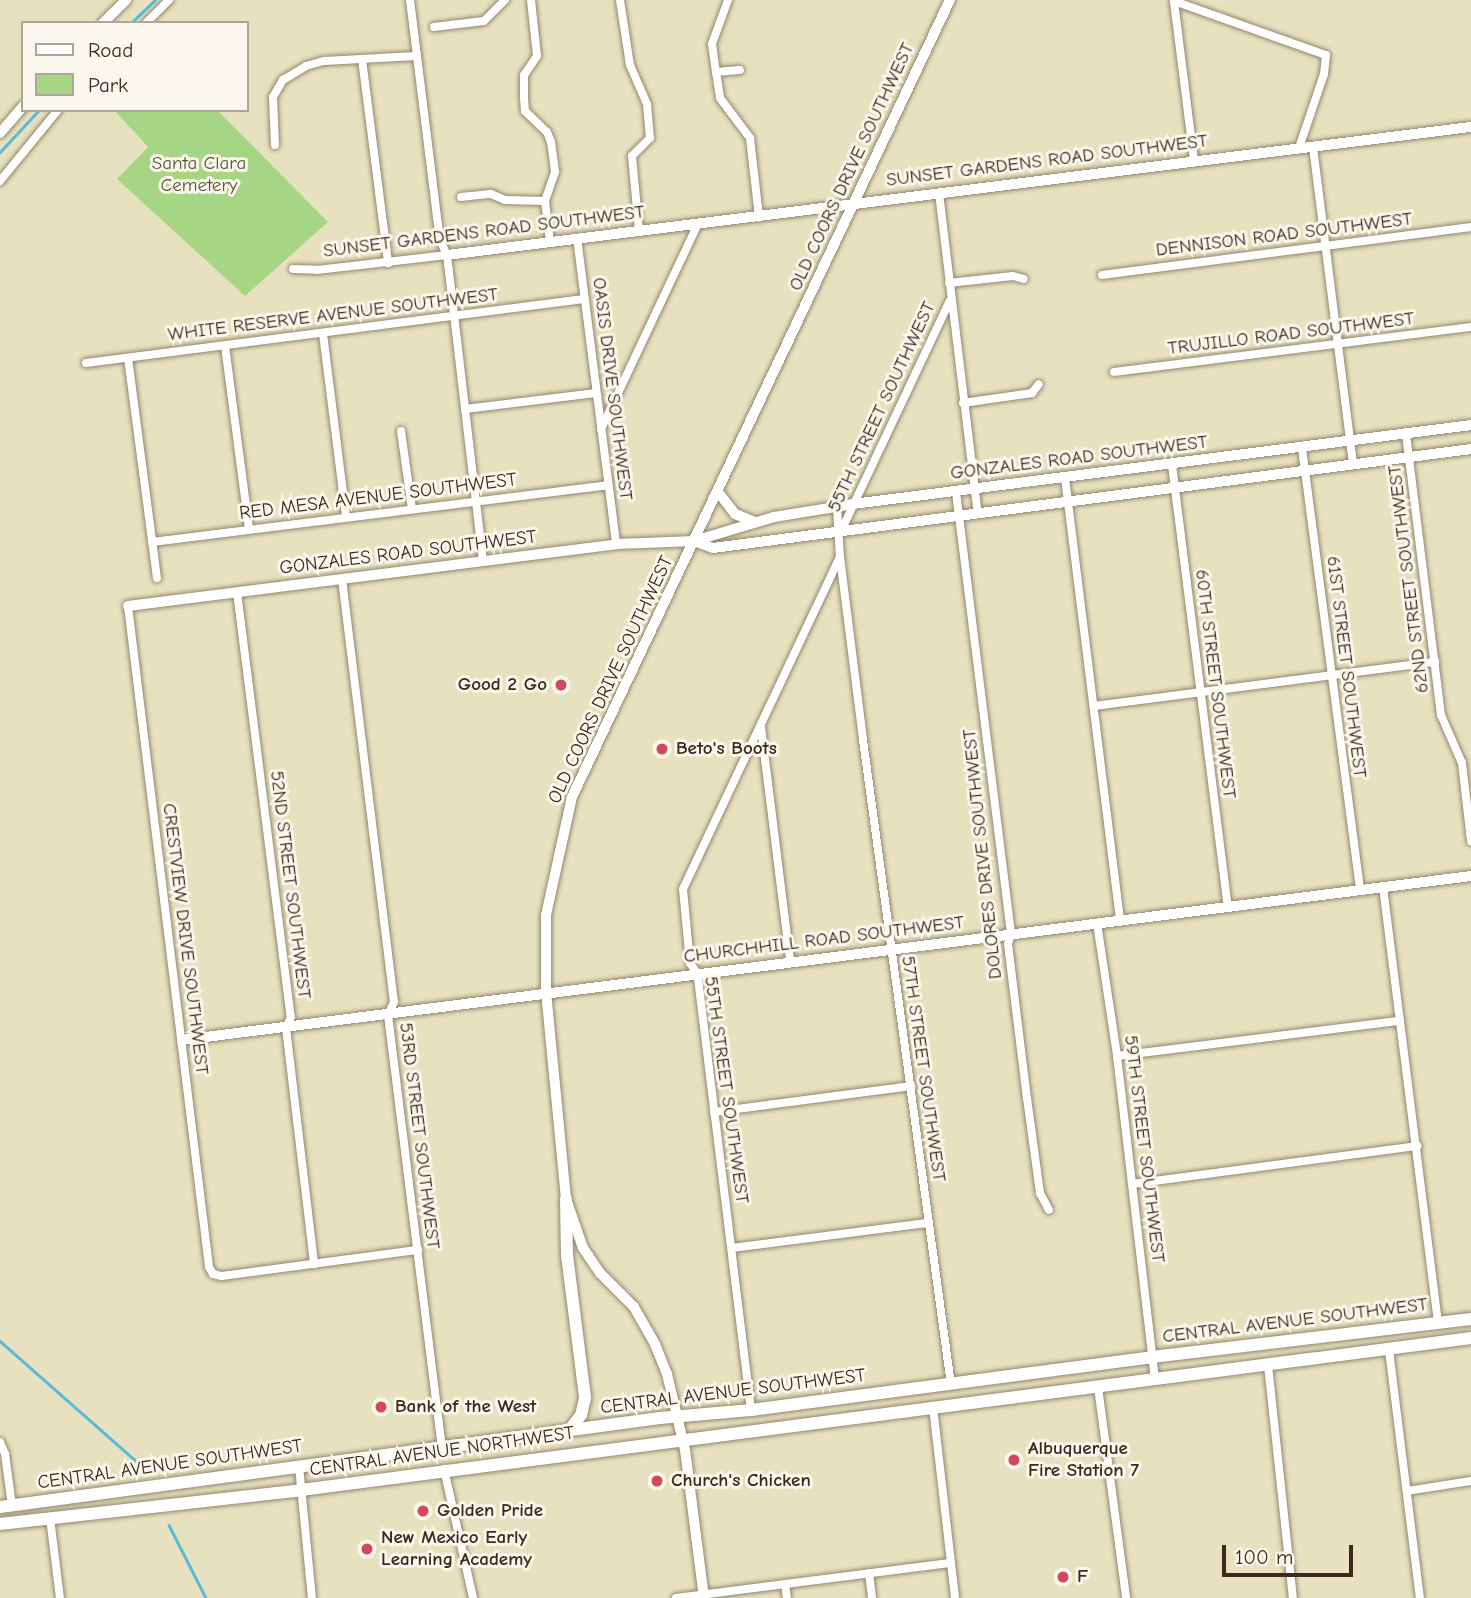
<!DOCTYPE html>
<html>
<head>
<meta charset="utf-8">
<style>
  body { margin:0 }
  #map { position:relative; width:1471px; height:1598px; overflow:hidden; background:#e8e1bf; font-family:"Comic Neue",sans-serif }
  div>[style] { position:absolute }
  .green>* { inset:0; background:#a6d583 }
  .stream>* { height:2.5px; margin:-1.25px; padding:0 1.25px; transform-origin:1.25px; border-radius:1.25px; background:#59bad8 }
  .roads { filter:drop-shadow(0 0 2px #92866e) drop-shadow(0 0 2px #92866e) }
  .street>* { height:8px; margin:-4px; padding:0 4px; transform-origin:4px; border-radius:4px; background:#fff }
  .secondary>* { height:10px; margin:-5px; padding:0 5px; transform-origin:5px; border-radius:5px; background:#fff }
  .primary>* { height:12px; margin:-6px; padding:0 6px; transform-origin:6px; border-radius:6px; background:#fff }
  .dots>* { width:19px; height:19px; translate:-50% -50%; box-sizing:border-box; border:4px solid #fbf7ec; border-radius:50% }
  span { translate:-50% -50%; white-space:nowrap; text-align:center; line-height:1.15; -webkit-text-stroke:6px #fbf7ec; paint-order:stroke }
  .street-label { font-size:19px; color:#3b2a1e }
  .park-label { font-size:19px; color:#565537 }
  .poi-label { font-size:19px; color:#3b2a1e; font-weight:700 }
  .right { translate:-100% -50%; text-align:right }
  .left { translate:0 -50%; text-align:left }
  .legend { position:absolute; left:21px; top:21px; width:228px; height:91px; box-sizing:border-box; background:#fbf7ec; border:2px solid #aea59a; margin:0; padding:9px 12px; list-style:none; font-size:21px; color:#3b2a1e }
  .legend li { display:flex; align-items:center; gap:14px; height:35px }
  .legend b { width:35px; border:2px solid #aea59a }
  .scale { position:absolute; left:1222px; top:1545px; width:131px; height:32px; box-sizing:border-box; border:4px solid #3b2a1e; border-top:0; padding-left:9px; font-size:21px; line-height:24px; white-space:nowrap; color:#3b2a1e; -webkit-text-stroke:5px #fbf7ec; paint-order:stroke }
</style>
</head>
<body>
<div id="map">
  <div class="green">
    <div style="clip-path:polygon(114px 110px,217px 110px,328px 222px,245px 296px,117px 179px,148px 147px)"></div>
  </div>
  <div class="stream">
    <div style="left:131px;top:23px;width:33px;rotate:-44deg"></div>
    <div style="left:0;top:152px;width:57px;rotate:-47.1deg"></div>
    <div style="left:0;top:1341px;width:179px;rotate:41.4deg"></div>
    <div style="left:134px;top:1459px;width:10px;rotate:61deg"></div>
    <div style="left:169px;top:1525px;width:82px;rotate:63.1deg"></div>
  </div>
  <div class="roads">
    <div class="street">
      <div style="left:410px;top:0;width:242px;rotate:82.9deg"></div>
      <div style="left:440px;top:240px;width:17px;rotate:65deg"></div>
      <div style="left:447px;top:255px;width:308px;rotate:83.3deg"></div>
      <div style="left:531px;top:0;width:56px;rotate:83.9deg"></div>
      <div style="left:537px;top:56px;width:23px;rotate:124deg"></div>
      <div style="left:524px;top:75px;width:22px;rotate:90deg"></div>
      <div style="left:524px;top:97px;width:14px;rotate:86deg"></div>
      <div style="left:525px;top:111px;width:30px;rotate:44deg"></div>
      <div style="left:547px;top:132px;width:11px;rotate:68deg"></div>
      <div style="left:551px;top:142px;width:30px;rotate:82deg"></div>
      <div style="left:555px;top:172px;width:31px;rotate:109deg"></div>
      <div style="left:545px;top:201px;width:40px;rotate:82.9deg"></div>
      <div style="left:620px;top:0;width:66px;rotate:81.3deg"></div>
      <div style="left:630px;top:65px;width:43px;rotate:66.4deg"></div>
      <div style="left:647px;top:104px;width:34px;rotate:85deg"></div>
      <div style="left:650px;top:138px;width:25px;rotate:135deg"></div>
      <div style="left:632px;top:156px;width:75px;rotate:84.7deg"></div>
      <div style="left:728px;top:0;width:47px;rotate:110deg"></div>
      <div style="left:712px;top:44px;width:28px;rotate:82deg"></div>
      <div style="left:716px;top:72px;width:26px;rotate:81deg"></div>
      <div style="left:720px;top:98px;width:50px;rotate:53.1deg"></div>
      <div style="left:750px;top:138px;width:80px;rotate:83.5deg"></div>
      <div style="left:146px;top:23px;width:33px;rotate:-45deg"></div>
      <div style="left:434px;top:27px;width:50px;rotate:-6.8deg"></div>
      <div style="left:484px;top:21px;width:30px;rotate:-45deg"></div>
      <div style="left:362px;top:59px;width:206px;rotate:82.7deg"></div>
      <div style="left:716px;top:72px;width:24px;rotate:-5deg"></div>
      <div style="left:275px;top:145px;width:48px;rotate:-92.4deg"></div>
      <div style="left:273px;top:97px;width:20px;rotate:-60deg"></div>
      <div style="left:283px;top:80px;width:27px;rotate:-31deg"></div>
      <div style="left:306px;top:66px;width:19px;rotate:-16deg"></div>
      <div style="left:324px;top:61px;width:92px;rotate:-3.1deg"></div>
      <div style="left:1313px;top:147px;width:320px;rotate:82.8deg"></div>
      <div style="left:1194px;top:160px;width:160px;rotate:-97.2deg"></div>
      <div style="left:1174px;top:1px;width:161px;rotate:19.6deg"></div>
      <div style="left:1326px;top:55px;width:19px;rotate:96deg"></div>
      <div style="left:1324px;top:74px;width:78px;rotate:108.7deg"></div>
      <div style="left:0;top:181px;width:92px;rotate:-50.8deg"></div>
      <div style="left:939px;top:193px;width:322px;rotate:83.1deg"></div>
      <div style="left:461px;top:197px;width:30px;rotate:-6deg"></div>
      <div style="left:491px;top:194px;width:15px;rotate:23deg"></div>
      <div style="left:505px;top:200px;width:40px;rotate:1.4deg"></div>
      <div style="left:577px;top:238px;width:308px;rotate:82.7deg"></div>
      <div style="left:293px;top:269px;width:24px;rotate:2deg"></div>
      <div style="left:317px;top:270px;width:131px;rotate:-6.6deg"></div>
      <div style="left:1102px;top:275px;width:372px;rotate:-7.4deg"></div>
      <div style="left:949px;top:283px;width:64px;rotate:-6.2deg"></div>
      <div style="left:1013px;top:276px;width:11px;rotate:15deg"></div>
      <div style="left:323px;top:334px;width:184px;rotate:82.8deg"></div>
      <div style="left:225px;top:346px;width:185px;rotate:82.5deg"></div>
      <div style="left:128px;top:358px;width:222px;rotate:82.5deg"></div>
      <div style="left:86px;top:363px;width:502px;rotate:-7.32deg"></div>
      <div style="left:1114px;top:372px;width:360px;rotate:-7.2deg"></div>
      <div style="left:963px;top:403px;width:70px;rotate:-8.2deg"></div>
      <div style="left:1032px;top:393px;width:11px;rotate:-52deg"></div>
      <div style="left:465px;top:409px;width:132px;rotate:-7deg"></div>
      <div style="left:601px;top:429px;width:227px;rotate:-64.7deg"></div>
      <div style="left:401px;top:431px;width:79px;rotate:82deg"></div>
      <div style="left:1406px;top:434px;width:283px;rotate:82.9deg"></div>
      <div style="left:1441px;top:715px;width:52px;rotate:66.4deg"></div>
      <div style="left:1462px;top:763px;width:79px;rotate:83.4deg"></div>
      <div style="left:1302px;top:448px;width:446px;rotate:82.5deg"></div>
      <div style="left:1172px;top:465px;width:446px;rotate:82.8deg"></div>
      <div style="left:1065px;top:478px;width:446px;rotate:82.9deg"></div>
      <div style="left:956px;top:492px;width:445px;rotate:82.9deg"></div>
      <div style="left:1011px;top:934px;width:10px;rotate:107deg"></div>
      <div style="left:1008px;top:944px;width:155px;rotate:83deg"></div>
      <div style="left:1027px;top:1098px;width:96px;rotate:82.2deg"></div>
      <div style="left:1040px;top:1193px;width:19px;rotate:62deg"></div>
      <div style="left:837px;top:507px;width:50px;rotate:86.6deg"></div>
      <div style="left:840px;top:557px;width:184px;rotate:82.8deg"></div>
      <div style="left:863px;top:740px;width:651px;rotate:82.23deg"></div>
      <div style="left:842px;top:529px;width:252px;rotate:-64.7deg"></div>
      <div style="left:152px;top:542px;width:459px;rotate:-7.1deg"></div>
      <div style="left:342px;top:579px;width:426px;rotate:83deg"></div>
      <div style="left:394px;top:1002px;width:14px;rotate:115deg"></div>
      <div style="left:388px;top:1015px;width:437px;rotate:82.9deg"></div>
      <div style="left:237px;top:592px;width:428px;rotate:82.8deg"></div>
      <div style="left:291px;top:1017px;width:12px;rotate:114deg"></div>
      <div style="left:286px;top:1028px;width:238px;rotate:83.2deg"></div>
      <div style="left:128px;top:606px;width:666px;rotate:83.01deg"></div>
      <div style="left:209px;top:1267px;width:8px;rotate:60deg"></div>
      <div style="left:213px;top:1274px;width:9px;rotate:13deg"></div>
      <div style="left:222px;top:1276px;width:198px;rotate:-7.6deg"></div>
      <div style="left:1094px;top:706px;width:344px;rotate:-7.4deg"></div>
      <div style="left:761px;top:727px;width:236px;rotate:82.9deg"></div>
      <div style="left:1383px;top:887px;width:439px;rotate:82.8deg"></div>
      <div style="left:1097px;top:923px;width:134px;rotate:81.4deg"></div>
      <div style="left:1117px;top:1056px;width:325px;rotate:83.3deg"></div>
      <div style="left:1117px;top:1056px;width:285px;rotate:-7.1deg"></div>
      <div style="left:714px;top:1112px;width:199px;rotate:-7.5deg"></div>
      <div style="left:1132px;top:1184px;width:288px;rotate:-7.6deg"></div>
      <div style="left:732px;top:1248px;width:198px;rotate:-7.3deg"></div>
      <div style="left:1389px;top:1350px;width:250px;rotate:82.9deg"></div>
      <div style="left:1268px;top:1365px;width:234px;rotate:83.9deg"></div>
      <div style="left:1098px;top:1387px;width:213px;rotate:82.4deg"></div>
      <div style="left:933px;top:1407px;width:192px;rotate:83.4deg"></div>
      <div style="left:751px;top:1410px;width:440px;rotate:-97deg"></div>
      <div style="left:697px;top:973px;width:12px;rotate:-125deg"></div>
      <div style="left:690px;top:963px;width:74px;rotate:-95.4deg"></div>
      <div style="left:683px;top:889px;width:367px;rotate:-64.7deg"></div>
      <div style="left:0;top:1442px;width:13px;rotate:67deg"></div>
      <div style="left:5px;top:1454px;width:52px;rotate:82.3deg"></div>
      <div style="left:299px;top:1466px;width:133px;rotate:84.4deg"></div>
      <div style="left:444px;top:1469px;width:132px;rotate:77.3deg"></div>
      <div style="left:1407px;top:1491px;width:65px;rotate:-8.9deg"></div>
      <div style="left:50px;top:1518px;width:81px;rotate:82.9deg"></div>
      <div style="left:869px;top:1573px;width:25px;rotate:83deg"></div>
      <div style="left:785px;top:1584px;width:14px;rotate:82deg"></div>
      <div style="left:676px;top:1598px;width:276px;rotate:-7.3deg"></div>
    </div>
    <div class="secondary">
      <div style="left:103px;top:23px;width:33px;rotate:-45deg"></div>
      <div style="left:0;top:133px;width:35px;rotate:-49deg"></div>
      <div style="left:447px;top:255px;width:1032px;rotate:-7.13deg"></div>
      <div style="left:718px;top:492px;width:28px;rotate:52deg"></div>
      <div style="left:735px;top:514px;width:22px;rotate:22deg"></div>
      <div style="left:694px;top:541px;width:20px;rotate:20deg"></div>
      <div style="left:713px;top:548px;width:764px;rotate:-7.44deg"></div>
      <div style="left:128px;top:606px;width:492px;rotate:-7.2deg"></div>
      <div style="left:616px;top:544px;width:78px;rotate:-2.2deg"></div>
      <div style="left:694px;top:541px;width:84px;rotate:-16.7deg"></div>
      <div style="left:774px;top:517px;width:80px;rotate:-9.3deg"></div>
      <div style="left:853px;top:504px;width:623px;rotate:-7.28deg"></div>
      <div style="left:182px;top:1040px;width:1299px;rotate:-7.25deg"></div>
      <div style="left:704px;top:1598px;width:149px;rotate:-97.3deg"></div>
      <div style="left:685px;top:1450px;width:78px;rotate:-103.3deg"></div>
      <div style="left:667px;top:1374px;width:32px;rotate:-112deg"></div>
      <div style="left:655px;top:1344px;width:43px;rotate:-119.6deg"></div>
      <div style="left:634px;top:1307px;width:48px;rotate:-135deg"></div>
      <div style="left:600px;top:1273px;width:30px;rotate:-124deg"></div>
      <div style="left:583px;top:1248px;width:52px;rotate:-109.1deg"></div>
      <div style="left:566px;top:1199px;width:207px;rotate:-95.5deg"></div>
      <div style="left:546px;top:993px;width:78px;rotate:-90deg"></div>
      <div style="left:546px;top:915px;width:121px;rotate:-77.6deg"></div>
      <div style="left:572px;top:797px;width:882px;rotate:-64.63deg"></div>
    </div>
    <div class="primary">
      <div style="left:566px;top:1199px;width:56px;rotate:89deg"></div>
      <div style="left:567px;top:1255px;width:144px;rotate:82.8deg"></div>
      <div style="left:585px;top:1398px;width:17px;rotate:103deg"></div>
      <div style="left:581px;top:1415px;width:20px;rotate:127deg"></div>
      <div style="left:0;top:1507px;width:666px;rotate:-7.68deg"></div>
      <div style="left:660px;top:1418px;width:91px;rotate:-5deg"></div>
      <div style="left:751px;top:1410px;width:404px;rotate:-7.5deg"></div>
      <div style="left:1152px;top:1357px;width:321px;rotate:-6.8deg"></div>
      <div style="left:0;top:1524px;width:303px;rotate:-6.4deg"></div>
      <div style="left:301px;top:1490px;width:1180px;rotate:-7.4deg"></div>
    </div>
  </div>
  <div class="dots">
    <div style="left:561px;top:685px;background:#d1495b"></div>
    <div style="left:662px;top:749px;background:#d1495b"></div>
    <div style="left:381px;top:1407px;background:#d1495b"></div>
    <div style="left:1014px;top:1460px;background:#d1495b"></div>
    <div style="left:657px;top:1481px;background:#d1495b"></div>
    <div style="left:423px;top:1511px;background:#d1495b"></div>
    <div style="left:367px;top:1549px;background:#d1495b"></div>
    <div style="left:1063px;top:1577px;background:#d1495b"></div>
  </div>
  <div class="street-label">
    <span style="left:1047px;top:161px;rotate:-7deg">SUNSET GARDENS ROAD SOUTHWEST</span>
    <span style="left:852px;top:167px;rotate:-65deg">OLD COORS DRIVE SOUTHWEST</span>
    <span style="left:484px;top:232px;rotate:-7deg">SUNSET GARDENS ROAD SOUTHWEST</span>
    <span style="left:1284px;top:235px;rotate:-7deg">DENNISON ROAD SOUTHWEST</span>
    <span style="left:333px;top:315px;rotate:-7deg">WHITE RESERVE AVENUE SOUTHWEST</span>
    <span style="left:1291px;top:334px;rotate:-7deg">TRUJILLO ROAD SOUTHWEST</span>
    <span style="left:612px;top:389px;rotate:83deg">OASIS DRIVE SOUTHWEST</span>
    <span style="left:882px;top:407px;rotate:-65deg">55TH STREET SOUTHWEST</span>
    <span style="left:1079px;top:458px;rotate:-7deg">GONZALES ROAD SOUTHWEST</span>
    <span style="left:378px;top:497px;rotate:-7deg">RED MESA AVENUE SOUTHWEST</span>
    <span style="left:408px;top:553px;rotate:-7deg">GONZALES ROAD SOUTHWEST</span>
    <span style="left:1409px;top:579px;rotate:-97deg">62ND STREET SOUTHWEST</span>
    <span style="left:1346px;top:667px;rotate:83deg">61ST STREET SOUTHWEST</span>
    <span style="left:611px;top:680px;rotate:-65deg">OLD COORS DRIVE SOUTHWEST</span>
    <span style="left:1215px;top:684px;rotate:83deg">60TH STREET SOUTHWEST</span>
    <span style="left:983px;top:854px;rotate:-96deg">DOLORES DRIVE SOUTHWEST</span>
    <span style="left:290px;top:885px;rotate:83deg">52ND STREET SOUTHWEST</span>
    <span style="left:185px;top:939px;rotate:83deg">CRESTVIEW DRIVE SOUTHWEST</span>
    <span style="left:824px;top:940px;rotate:-7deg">CHURCHHILL ROAD SOUTHWEST</span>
    <span style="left:923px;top:1069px;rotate:82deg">57TH STREET SOUTHWEST</span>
    <span style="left:726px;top:1090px;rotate:82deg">55TH STREET SOUTHWEST</span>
    <span style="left:419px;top:1136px;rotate:83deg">53RD STREET SOUTHWEST</span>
    <span style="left:1144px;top:1149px;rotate:83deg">59TH STREET SOUTHWEST</span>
    <span style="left:1295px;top:1321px;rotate:-7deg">CENTRAL AVENUE SOUTHWEST</span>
    <span style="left:733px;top:1392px;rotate:-7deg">CENTRAL AVENUE SOUTHWEST</span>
    <span style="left:442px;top:1452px;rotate:-8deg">CENTRAL AVENUE NORTHWEST</span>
    <span style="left:170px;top:1465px;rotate:-8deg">CENTRAL AVENUE SOUTHWEST</span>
  </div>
  <div class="park-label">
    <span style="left:199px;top:175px">Santa Clara<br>Cemetery</span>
  </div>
  <div class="poi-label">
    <span class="right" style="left:547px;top:685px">Good 2 Go</span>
    <span class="left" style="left:676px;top:749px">Beto's Boots</span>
    <span class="left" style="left:395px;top:1407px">Bank of the West</span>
    <span class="left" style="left:1028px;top:1460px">Albuquerque<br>Fire Station 7</span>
    <span class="left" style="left:671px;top:1481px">Church's Chicken</span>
    <span class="left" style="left:437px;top:1511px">Golden Pride</span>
    <span class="left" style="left:381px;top:1549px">New Mexico Early<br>Learning Academy</span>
    <span class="left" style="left:1077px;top:1577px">F</span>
  </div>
  <ul class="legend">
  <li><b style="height:9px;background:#fff"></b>Road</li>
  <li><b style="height:19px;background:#a6d583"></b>Park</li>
  </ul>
  <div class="scale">100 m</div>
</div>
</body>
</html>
